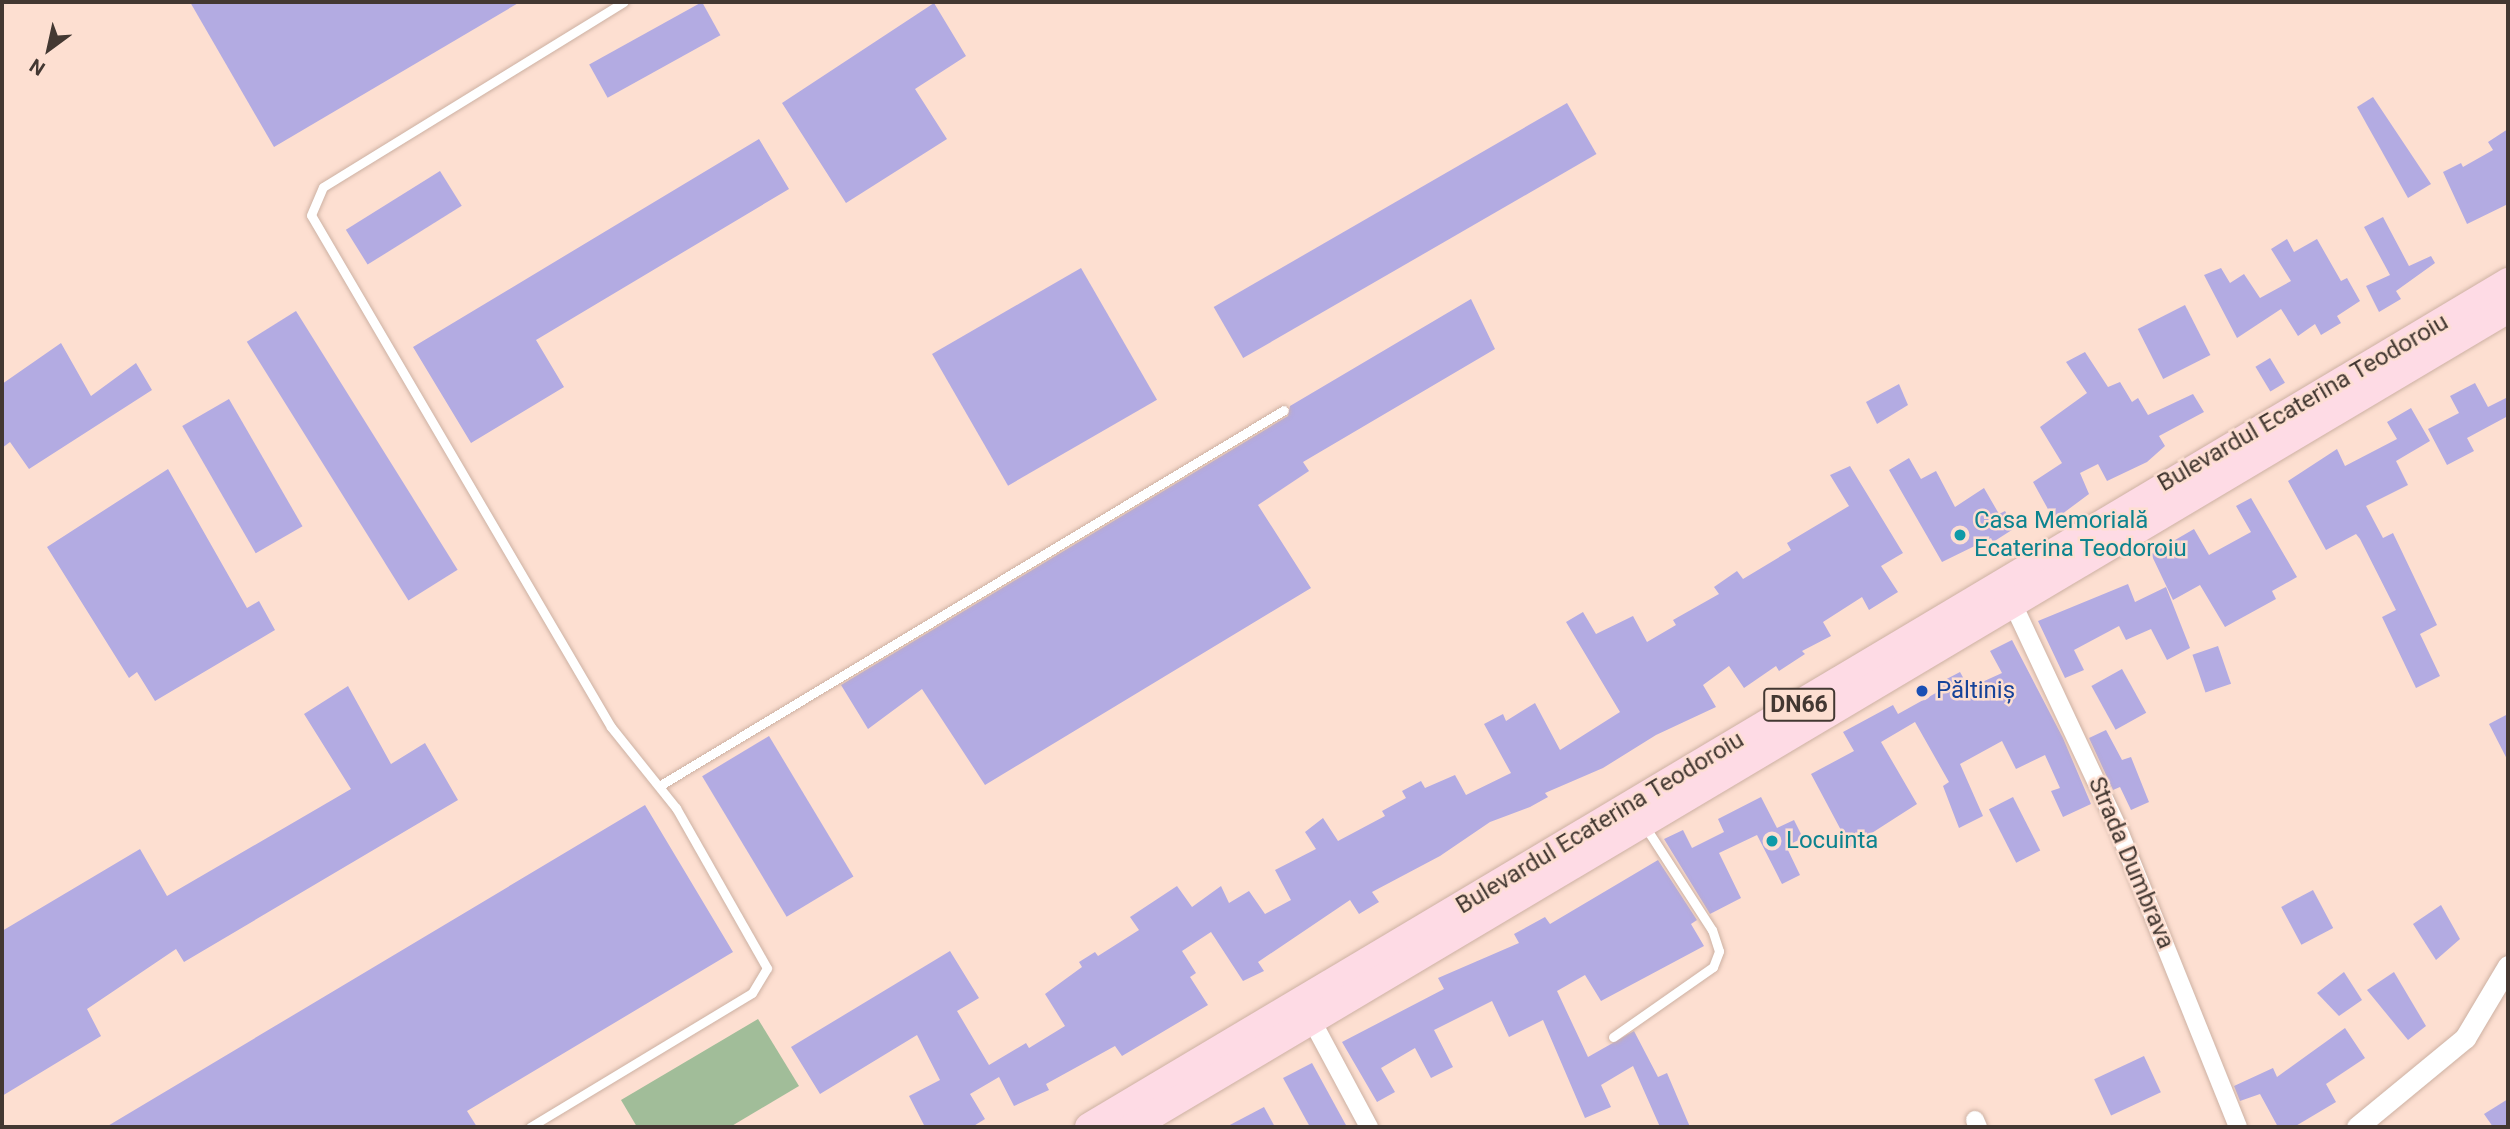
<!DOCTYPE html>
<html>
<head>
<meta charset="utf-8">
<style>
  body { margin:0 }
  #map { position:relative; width:2510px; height:1129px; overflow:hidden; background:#fddfd1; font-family:Roboto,sans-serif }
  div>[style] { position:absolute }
  .green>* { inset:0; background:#a1bd99 }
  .building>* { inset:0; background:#b3abe2; transform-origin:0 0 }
  .roads { filter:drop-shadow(0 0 2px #cdb1a3) drop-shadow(0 0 2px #cdb1a3) }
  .service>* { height:9px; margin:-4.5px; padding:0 4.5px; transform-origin:4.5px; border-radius:4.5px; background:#fff }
  .minor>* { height:18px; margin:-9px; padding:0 9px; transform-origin:9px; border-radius:9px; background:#fff }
  .tertiary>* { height:21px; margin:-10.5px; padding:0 10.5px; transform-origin:10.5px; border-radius:10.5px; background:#fff }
  .primary>* { height:28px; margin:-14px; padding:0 14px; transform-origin:14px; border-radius:14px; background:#fedbe5 }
  .dots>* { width:19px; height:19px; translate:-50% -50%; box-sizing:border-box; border:4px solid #fddfd1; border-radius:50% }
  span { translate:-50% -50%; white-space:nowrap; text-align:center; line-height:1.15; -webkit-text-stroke:5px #fddfd1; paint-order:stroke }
  .shield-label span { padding:2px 5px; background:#fddfd1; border:2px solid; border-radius:5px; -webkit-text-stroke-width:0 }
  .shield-label { font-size:23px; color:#433832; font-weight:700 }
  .street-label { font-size:24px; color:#433832 }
  .culture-label { font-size:24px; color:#0d838f }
  .left { translate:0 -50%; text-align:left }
  .transit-label { font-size:24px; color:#164399 }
  .frame { position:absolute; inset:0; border:4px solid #433832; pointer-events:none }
  .north { position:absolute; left:14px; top:14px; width:70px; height:70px; -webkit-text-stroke:5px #fddfd1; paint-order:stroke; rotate:213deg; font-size:19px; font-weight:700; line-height:28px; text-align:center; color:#433832 }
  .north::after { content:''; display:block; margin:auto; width:24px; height:32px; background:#433832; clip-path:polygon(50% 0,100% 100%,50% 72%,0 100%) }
</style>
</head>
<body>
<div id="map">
  <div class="green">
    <div style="clip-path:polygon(758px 1019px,799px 1086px,730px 1127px,637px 1127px,621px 1100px)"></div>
  </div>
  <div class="building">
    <div style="clip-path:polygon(190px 2px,520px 2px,274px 147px)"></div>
    <div style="left:702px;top:2px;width:38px;height:129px;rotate:61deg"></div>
    <div style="clip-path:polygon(934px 3px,966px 56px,915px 89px,947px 139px,846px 203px,782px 103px)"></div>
    <div style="clip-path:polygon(2373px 97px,2431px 184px,2408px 198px,2357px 107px)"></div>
    <div style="left:1567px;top:103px;width:59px;height:408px;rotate:60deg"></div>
    <div style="clip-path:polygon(2508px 129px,2508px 204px,2467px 224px,2443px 172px,2461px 163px,2463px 167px,2493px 150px,2488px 142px)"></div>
    <div style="clip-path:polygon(759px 139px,789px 189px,536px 340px,564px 387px,471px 443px,413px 347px)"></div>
    <div style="left:440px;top:171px;width:41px;height:111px;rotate:58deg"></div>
    <div style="clip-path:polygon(2383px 217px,2409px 266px,2431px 256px,2435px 263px,2396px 291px,2401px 299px,2379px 312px,2366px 286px,2390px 275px,2364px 227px)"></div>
    <div style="clip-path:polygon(2287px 239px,2294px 252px,2317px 239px,2341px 281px,2347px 278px,2360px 301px,2337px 316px,2341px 323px,2321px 335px,2315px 324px,2298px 336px,2281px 309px,2237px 338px,2204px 275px,2221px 268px,2230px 283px,2244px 274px,2260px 298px,2291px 281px,2271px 249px)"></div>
    <div style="left:1081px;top:268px;width:152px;height:172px;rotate:60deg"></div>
    <div style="clip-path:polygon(1471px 299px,1495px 349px,1303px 462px,1309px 471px,1258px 505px,1311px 588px,985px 785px,922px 689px,868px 729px,841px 685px,1288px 416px,1290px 406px)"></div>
    <div style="left:2185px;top:305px;width:56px;height:53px;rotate:63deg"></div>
    <div style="left:296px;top:311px;width:305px;height:58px;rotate:58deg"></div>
    <div style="clip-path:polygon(61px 343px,91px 396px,136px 363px,152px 390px,29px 469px,10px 442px,2px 448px,2px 384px)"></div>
    <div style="clip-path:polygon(2085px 352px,2108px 387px,2120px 382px,2132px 402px,2138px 398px,2148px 415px,2193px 394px,2204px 412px,2159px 436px,2165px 446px,2147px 462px,2107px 481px,2098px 464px,2080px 473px,2089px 494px,2054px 520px,2033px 482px,2062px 463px,2040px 427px,2087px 393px,2066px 362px)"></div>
    <div style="left:2270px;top:358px;width:29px;height:17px;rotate:59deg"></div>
    <div style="clip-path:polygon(2475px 383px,2488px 407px,2508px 397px,2508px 416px,2467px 438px,2474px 451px,2447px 465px,2428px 429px,2459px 413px,2450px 396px)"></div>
    <div style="clip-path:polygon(1899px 384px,1908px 405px,1877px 424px,1866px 402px)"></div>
    <div style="left:229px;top:399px;width:147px;height:54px;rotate:60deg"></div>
    <div style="clip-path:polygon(2411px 408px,2430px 441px,2396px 461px,2408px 485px,2366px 506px,2383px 538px,2393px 533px,2437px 625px,2420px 634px,2440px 676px,2416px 688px,2382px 617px,2396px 610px,2360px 539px,2356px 534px,2326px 550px,2288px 481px,2337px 449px,2345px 466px,2397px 439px,2387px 422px)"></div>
    <div style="clip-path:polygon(1909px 458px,1921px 479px,1936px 471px,1955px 507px,1984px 488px,1999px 514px,2005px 511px,2015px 528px,1993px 542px,1991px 538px,1942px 562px,1889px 470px)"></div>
    <div style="clip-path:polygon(1850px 466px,1903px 553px,1881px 566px,1898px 592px,1869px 610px,1862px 597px,1823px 622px,1831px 636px,1802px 651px,1805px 654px,1779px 671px,1776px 666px,1744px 688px,1729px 666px,1703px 685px,1716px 707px,1656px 735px,1603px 768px,1545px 793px,1548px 797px,1530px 807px,1490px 822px,1440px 856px,1372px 892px,1379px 902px,1359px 914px,1350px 900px,1258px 962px,1264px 971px,1243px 981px,1211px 932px,1182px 951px,1196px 973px,1190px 977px,1208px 1005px,1122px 1056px,1115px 1046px,1046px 1084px,1049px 1090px,1014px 1106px,999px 1077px,970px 1094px,985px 1119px,972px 1127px,925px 1127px,909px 1096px,940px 1080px,917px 1035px,820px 1094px,791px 1047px,950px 951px,979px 998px,957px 1011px,989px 1065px,1026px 1043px,1029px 1048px,1065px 1026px,1045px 994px,1082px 967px,1079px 962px,1095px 952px,1098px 956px,1139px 930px,1130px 917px,1177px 886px,1192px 907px,1221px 886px,1229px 903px,1249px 891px,1265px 914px,1291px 900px,1275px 870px,1316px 849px,1305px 832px,1323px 818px,1338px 841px,1385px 816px,1382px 811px,1406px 798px,1402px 791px,1421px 781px,1425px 788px,1455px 775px,1466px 795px,1511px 773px,1484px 724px,1503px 714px,1506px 721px,1535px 703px,1560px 750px,1620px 712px,1566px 622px,1583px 612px,1596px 634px,1633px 616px,1647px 642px,1676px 625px,1673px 620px,1719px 594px,1714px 587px,1737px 571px,1743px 579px,1791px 550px,1787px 543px,1849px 506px,1830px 475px)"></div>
    <div style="clip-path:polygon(168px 469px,247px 608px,259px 601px,275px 630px,155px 701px,137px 672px,129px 678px,47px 547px)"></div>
    <div style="clip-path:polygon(2251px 498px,2297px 577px,2272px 591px,2276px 599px,2225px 627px,2200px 585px,2173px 600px,2151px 554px,2194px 529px,2209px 555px,2251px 532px,2236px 506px)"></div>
    <div style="clip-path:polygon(2128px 584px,2135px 602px,2166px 587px,2190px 648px,2167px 660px,2151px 629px,2126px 640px,2119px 626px,2074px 650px,2084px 670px,2065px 678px,2038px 621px)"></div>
    <div style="clip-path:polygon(2012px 640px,2063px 738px,2091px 804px,2063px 817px,2051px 791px,2060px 788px,2045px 755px,2016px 769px,2002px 741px,1960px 764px,1983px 816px,1959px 828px,1943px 786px,1949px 782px,1915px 722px,1881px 742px,1917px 804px,1850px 847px,1811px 774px,1854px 751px,1843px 732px,1893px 705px,1898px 714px,1943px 689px,1939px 683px,1960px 672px,1969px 688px,2002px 673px,1990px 651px)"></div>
    <div style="left:2218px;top:646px;width:40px;height:27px;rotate:71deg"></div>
    <div style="left:2122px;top:669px;width:50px;height:35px;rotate:61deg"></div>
    <div style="clip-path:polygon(348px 686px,391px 764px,425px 743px,458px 800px,184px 962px,176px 949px,87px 1009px,101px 1036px,2px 1096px,2px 931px,140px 849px,167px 896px,351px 789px,304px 714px)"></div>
    <div style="clip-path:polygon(2508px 714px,2508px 761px,2489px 724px)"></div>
    <div style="clip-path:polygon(2106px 730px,2122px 760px,2131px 757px,2149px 802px,2131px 810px,2120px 787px,2113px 790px,2089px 738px)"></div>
    <div style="left:769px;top:736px;width:164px;height:78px;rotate:59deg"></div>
    <div style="clip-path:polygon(1761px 797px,1777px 828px,1794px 820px,1803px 838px,1786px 846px,1800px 875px,1782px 884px,1757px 835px,1719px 853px,1741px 898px,1710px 914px,1664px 839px,1683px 830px,1692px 848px,1724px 832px,1718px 819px)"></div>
    <div style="left:2013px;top:797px;width:60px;height:27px;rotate:63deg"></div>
    <div style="clip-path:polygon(645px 805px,733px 952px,467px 1111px,477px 1127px,106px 1127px)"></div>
    <div style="clip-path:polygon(1658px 860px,1697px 920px,1691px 924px,1704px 946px,1601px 1001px,1585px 975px,1557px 991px,1588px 1057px,1634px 1031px,1658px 1077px,1667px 1073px,1690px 1127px,1660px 1127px,1633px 1066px,1601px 1085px,1611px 1107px,1585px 1118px,1543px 1020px,1509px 1037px,1492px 1001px,1434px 1030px,1453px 1067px,1431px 1078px,1415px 1048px,1381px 1068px,1395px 1092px,1377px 1102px,1342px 1042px,1444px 989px,1438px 978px,1519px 943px,1514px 934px,1545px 917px,1550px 924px)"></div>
    <div style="left:2313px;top:890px;width:43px;height:36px;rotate:62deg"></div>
    <div style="clip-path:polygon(2441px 905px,2460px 939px,2436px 960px,2413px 924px)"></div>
    <div style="clip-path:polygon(2344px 972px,2362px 1000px,2339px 1016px,2317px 993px)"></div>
    <div style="clip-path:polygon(2394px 972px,2426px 1026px,2408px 1040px,2367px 990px)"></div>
    <div style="clip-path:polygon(2345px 1028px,2365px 1058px,2326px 1084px,2336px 1102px,2294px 1127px,2278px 1127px,2260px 1094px,2240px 1101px,2234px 1086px,2273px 1068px,2277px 1077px)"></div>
    <div style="left:2144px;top:1056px;width:40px;height:55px;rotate:65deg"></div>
    <div style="clip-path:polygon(1312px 1063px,1347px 1127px,1310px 1127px,1283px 1078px)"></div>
    <div style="clip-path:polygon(2508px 1099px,2508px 1127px,2493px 1127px,2484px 1114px)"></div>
    <div style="clip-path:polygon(1264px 1107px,1275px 1127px,1226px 1127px)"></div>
  </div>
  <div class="roads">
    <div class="service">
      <div style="left:659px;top:786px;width:729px;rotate:-31.03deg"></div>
      <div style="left:1613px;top:1037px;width:122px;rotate:-35deg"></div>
      <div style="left:1713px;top:967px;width:17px;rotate:-69deg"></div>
      <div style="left:1719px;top:951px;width:22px;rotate:-108deg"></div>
      <div style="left:1712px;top:930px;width:125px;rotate:-122.9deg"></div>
      <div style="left:530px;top:1127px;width:259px;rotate:-31.1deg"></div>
      <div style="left:752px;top:993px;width:29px;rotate:-59deg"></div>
      <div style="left:767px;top:968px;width:184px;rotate:-119.6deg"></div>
      <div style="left:676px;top:808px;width:104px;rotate:-128.7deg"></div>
      <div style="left:611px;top:727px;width:593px;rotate:-120.37deg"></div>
      <div style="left:311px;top:215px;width:30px;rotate:-67deg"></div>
      <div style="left:323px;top:187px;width:353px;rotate:-31.6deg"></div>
    </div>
    <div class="minor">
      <div style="left:2013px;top:604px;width:245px;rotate:64.9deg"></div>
      <div style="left:2117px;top:826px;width:324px;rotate:68.1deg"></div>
      <div style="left:1311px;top:1019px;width:123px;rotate:61.8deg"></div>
      <div style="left:1975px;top:1120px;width:8px;rotate:67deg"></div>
    </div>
    <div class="tertiary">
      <div style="left:2357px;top:1127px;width:140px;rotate:-39.5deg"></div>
      <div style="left:2465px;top:1038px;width:84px;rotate:-59.2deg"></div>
    </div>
    <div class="primary">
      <div style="left:1089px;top:1127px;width:1652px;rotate:-30.77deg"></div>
      <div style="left:1132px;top:1127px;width:1601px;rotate:-30.73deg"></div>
    </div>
  </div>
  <div class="dots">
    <div style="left:1960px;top:535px;background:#0f9aa8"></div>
    <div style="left:1922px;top:691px;background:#1a4fb4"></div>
    <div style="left:1772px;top:841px;background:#0f9aa8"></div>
  </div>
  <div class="shield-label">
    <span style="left:1799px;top:705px">DN66</span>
  </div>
  <div class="street-label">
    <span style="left:2303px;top:403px;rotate:-30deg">Bulevardul Ecaterina Teodoroiu</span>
    <span style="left:1600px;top:823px;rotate:-31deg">Bulevardul Ecaterina Teodoroiu</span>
    <span style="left:2131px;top:863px;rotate:67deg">Strada Dumbrava</span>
  </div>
  <div class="culture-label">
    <span class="left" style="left:1974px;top:535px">Casa Memorială<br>Ecaterina Teodoroiu</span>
    <span class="left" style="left:1786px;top:841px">Locuinta</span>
  </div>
  <div class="transit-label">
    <span class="left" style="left:1936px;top:691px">Păltiniș</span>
  </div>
  <div class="frame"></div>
  <div class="north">N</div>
</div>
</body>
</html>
